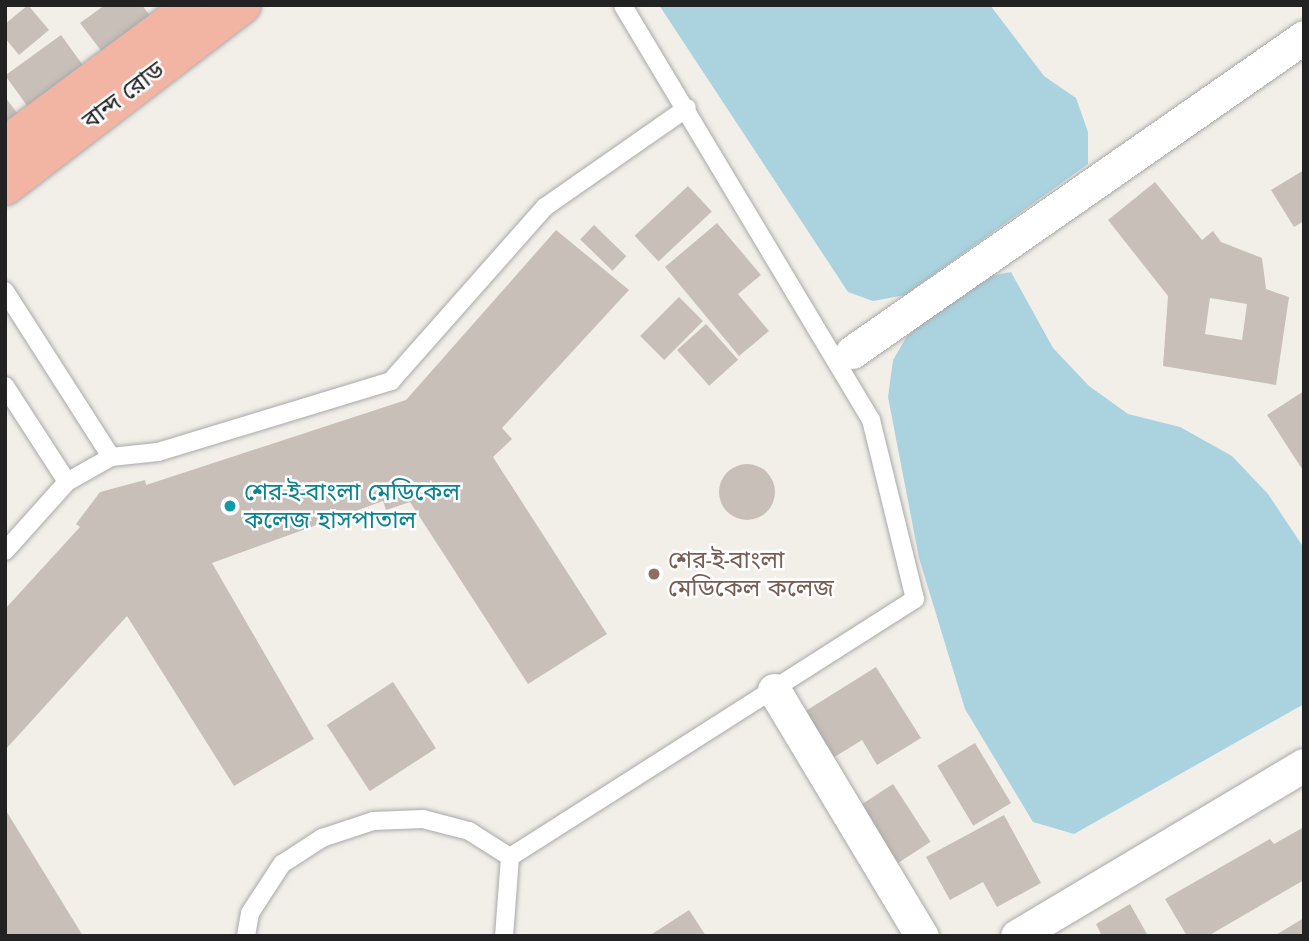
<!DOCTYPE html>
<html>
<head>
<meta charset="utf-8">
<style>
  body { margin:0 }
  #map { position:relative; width:1309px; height:941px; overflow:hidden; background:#f2efe9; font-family:Jost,"Noto Sans Bengali",sans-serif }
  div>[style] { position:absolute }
  .water>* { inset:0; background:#aad3df }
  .building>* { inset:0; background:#c7bfb8; transform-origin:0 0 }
  .round { border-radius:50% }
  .roads { filter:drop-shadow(0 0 2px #a9a9a9) drop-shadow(0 0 2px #a9a9a9) }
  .service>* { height:18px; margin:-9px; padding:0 9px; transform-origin:9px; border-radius:9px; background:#fff }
  .minor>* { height:33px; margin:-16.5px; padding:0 16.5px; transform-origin:16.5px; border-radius:16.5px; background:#fff }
  .trunk>* { height:38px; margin:-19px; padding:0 19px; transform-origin:19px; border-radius:19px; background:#f2b4a3 }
  .dots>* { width:19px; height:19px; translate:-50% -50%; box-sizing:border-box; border:4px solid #fff; border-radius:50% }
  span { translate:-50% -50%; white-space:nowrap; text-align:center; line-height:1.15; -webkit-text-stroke:5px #fff; paint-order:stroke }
  .street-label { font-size:24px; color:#222 }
  .culture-label { font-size:24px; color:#0d838f }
  .left { translate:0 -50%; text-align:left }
  .education-label { font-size:24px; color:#785e54 }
  .frame { position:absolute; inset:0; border:7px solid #222; pointer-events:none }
</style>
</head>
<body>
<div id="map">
  <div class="water">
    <div style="clip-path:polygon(659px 5px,990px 5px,1044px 76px,1076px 98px,1088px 132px,1088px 164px,905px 295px,873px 301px,848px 292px)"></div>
    <div style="clip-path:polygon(1011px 272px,1053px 348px,1089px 386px,1128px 414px,1180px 427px,1232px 456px,1268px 494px,1304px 548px,1304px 704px,1074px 834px,1033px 822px,965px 709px,919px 558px,888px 397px,893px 360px,907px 336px,957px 293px,985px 277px)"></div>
  </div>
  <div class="building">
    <div style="clip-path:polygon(28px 5px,49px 30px,19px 55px,5px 38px,5px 24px)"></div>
    <div style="clip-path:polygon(105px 5px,142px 5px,160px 29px,112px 65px,80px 23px)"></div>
    <div style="left:61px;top:35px;width:42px;height:69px;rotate:54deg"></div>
    <div style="clip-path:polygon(5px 97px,21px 118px,5px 130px)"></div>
    <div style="clip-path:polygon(1304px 170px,1304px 221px,1294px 227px,1271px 190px)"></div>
    <div style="clip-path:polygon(evenodd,1155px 182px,1202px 240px,1213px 231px,1221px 242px,1262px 258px,1266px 289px,1289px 297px,1276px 385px,1163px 366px,1168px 296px,1108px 220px,1155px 182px,1210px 298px,1247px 304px,1242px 340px,1205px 334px,1210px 298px)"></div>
    <div style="left:688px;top:186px;width:35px;height:73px;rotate:47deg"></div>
    <div style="clip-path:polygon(717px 223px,761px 275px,738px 294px,769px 331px,739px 356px,665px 267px)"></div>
    <div style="left:594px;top:225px;width:45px;height:20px;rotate:44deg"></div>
    <div style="clip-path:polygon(556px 230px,629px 290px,502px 428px,512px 439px,493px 457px,607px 634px,528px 684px,410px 502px,386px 510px,383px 501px,212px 563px,314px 739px,234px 786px,127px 616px,5px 750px,5px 609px,80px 527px,76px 524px,100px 492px,145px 480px,146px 485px,406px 400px)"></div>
    <div style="left:679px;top:297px;width:34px;height:55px;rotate:45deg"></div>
    <div style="left:706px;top:324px;width:48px;height:39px;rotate:48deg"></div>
    <div style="clip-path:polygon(1304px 391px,1304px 472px,1267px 415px)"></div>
    <div class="round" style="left:719px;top:464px;width:56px;height:56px"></div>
    <div style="clip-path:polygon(876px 667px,921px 738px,877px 765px,862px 740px,833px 758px,804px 712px)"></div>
    <div style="left:393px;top:682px;width:79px;height:79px;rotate:57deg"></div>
    <div style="left:975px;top:743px;width:70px;height:44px;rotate:59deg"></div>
    <div style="left:893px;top:784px;width:69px;height:45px;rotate:57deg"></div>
    <div style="clip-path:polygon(5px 809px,83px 936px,5px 936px)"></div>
    <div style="clip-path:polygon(1004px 815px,1041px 883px,997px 907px,983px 882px,950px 900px,926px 857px)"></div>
    <div style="clip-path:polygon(1304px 827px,1304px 880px,1208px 936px,1187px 936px,1165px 899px,1270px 839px,1274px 844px)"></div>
    <div style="clip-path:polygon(1130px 904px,1148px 936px,1102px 936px,1096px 924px)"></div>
    <div style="clip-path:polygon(689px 910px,706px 936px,649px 936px)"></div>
    <div style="clip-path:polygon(1304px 918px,1304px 936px,1274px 936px)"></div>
  </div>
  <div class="roads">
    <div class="service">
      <div style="left:5px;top:291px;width:197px;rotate:57.4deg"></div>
      <div style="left:111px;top:457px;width:47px;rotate:-6.1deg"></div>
      <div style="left:158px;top:452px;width:244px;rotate:-16.9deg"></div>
      <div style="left:391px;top:381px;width:232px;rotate:-48.5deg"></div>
      <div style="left:545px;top:207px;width:173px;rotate:-34.9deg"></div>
      <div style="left:5px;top:386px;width:114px;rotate:57.1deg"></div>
      <div style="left:67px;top:482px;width:93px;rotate:131.9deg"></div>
      <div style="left:67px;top:482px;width:51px;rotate:-29.6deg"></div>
      <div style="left:510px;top:857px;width:480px;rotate:-32.5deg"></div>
      <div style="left:915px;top:599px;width:184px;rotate:-103.8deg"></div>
      <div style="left:871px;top:420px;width:483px;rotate:-120.9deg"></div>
      <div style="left:246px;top:936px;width:23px;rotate:-80deg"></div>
      <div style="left:250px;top:913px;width:59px;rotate:-56.9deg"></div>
      <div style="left:282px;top:864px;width:48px;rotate:-33deg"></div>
      <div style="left:322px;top:838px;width:54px;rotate:-18.4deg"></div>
      <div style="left:373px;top:821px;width:50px;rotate:-2.3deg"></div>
      <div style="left:423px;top:819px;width:48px;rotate:14.6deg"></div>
      <div style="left:469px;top:831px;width:49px;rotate:32.4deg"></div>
      <div style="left:510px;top:857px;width:79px;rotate:94.3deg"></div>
    </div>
    <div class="minor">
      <div style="left:852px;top:352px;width:551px;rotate:-34.87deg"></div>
      <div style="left:774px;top:690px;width:287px;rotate:59deg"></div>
      <div style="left:1017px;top:936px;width:334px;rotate:-30.8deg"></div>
    </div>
    <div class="trunk">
      <div style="left:5px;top:146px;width:237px;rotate:-36.6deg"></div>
      <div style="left:5px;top:186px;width:298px;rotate:-37.4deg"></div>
    </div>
  </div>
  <div class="dots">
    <div style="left:230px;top:506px;background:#0f9aa8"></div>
    <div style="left:654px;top:574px;background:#8d6e63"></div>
  </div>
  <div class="street-label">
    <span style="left:123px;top:95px;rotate:-37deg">বান্দ রোড</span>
  </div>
  <div class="culture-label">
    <span class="left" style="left:244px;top:506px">শের-ই-বাংলা মেডিকেল<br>কলেজ হাসপাতাল</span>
  </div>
  <div class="education-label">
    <span class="left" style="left:668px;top:574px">শের-ই-বাংলা<br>মেডিকেল কলেজ</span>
  </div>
  <div class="frame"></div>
</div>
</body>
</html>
